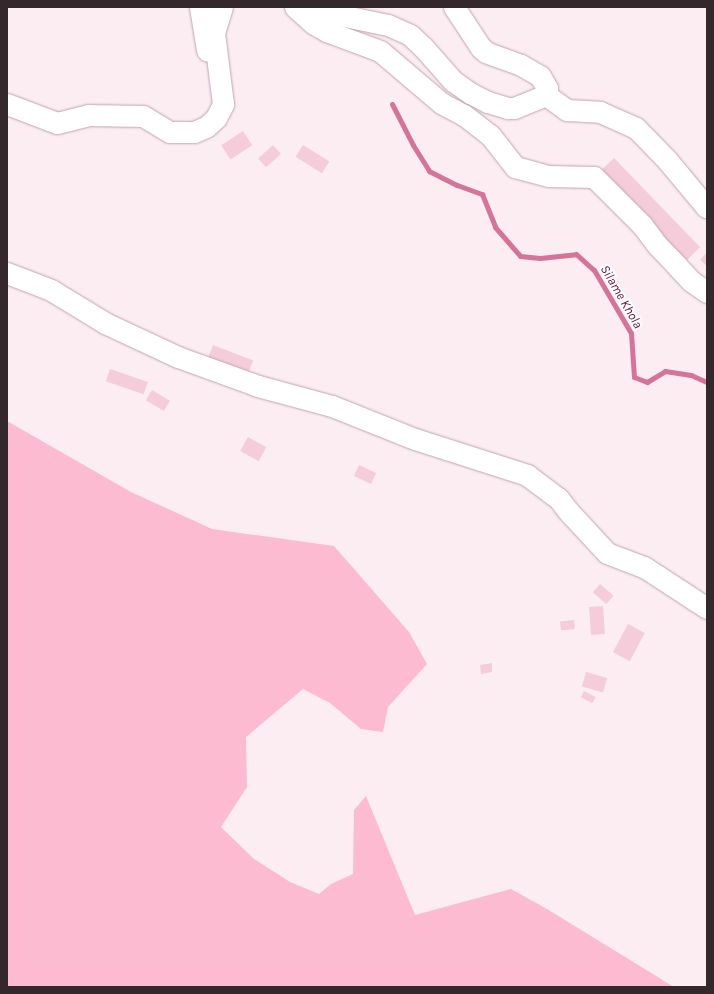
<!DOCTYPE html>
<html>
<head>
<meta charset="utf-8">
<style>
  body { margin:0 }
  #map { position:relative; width:714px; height:994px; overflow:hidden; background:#fbedf1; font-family:Karla,sans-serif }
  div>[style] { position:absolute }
  .green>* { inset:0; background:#fcbbd1 }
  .stream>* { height:5px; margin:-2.5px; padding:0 2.5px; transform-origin:2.5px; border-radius:2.5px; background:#d37498 }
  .building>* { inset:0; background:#f5ccd9; transform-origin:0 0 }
  .roads { filter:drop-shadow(0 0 1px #c2a4ad) drop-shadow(0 0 1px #c2a4ad) }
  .minor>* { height:21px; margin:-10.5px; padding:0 10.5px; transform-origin:10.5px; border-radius:10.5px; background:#fff }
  span { translate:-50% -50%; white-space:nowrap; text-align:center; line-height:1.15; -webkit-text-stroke:4px #fff; paint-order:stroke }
  .water-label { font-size:13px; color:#640e38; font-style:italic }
  .frame { position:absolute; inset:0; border:8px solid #34282c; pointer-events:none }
</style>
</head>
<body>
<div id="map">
  <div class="green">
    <div style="clip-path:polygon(7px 421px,131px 492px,212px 529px,334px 546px,409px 632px,427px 664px,388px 707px,383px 732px,361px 729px,330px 703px,303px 689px,246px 737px,247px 787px,221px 827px,254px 859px,290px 882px,319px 894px,331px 884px,353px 874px,354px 810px,366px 796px,415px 915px,511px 889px,547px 909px,674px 987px,7px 987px)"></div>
  </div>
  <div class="stream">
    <div style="left:392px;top:104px;width:46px;rotate:62.9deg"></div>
    <div style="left:413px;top:145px;width:31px;rotate:58deg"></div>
    <div style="left:429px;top:171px;width:31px;rotate:27deg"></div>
    <div style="left:457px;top:185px;width:27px;rotate:20deg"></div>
    <div style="left:482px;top:194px;width:35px;rotate:68deg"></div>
    <div style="left:495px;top:227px;width:38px;rotate:49deg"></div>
    <div style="left:520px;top:256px;width:20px;rotate:6deg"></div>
    <div style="left:540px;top:258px;width:36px;rotate:-6deg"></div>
    <div style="left:576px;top:254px;width:24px;rotate:42deg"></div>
    <div style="left:594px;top:270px;width:73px;rotate:59.6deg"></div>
    <div style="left:631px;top:333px;width:44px;rotate:86.1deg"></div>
    <div style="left:634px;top:377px;width:14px;rotate:21deg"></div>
    <div style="left:647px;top:382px;width:21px;rotate:-31deg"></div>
    <div style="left:665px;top:371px;width:26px;rotate:9deg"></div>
    <div style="left:691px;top:375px;width:17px;rotate:24deg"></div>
  </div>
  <div class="building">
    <div style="left:243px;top:131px;width:17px;height:26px;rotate:57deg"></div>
    <div style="left:273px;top:145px;width:12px;height:20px;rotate:48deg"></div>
    <div style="left:303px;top:145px;width:31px;height:14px;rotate:32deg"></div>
    <div style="left:614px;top:158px;width:124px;height:22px;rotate:46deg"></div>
    <div style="clip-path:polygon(707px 252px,707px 266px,700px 260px)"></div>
    <div style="left:213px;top:345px;width:43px;height:14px;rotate:21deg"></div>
    <div style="left:110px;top:369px;width:40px;height:13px;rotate:19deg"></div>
    <div style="left:152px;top:390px;width:21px;height:12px;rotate:31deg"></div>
    <div style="left:248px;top:437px;width:21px;height:16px;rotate:29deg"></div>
    <div style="left:359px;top:465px;width:19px;height:12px;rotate:25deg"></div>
    <div style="left:600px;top:584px;width:18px;height:11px;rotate:41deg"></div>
    <div style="left:603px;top:606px;width:28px;height:14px;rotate:86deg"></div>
    <div style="left:574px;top:620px;width:9px;height:14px;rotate:84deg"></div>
    <div style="left:628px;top:624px;width:19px;height:32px;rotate:28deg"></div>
    <div style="clip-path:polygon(492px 663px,492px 672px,481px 674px,480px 665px)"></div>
    <div style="left:586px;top:672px;width:22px;height:15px;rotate:16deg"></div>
    <div style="left:584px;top:691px;width:13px;height:7px;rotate:27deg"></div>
  </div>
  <div class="roads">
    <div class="minor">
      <div style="left:200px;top:7px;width:44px;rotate:80.8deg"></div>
      <div style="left:295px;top:7px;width:25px;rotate:42deg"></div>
      <div style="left:314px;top:24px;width:14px;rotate:30deg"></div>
      <div style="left:326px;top:31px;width:58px;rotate:20.3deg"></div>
      <div style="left:380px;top:51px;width:80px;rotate:40.4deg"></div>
      <div style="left:441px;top:103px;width:26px;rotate:28deg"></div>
      <div style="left:464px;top:115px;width:33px;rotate:38deg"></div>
      <div style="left:490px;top:135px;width:41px;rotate:52deg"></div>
      <div style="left:515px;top:167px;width:35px;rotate:15deg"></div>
      <div style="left:549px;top:176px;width:45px;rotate:1.3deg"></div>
      <div style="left:594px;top:177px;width:68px;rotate:45deg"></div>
      <div style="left:642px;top:225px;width:26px;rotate:53deg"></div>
      <div style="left:658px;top:246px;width:28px;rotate:46deg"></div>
      <div style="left:677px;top:266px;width:21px;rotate:47deg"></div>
      <div style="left:691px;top:281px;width:19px;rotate:35deg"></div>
      <div style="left:317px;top:7px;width:19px;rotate:21deg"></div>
      <div style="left:335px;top:14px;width:54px;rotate:11.7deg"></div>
      <div style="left:388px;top:25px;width:24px;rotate:24deg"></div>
      <div style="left:410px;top:35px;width:18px;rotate:43deg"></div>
      <div style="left:423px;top:47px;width:45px;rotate:48.6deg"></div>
      <div style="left:453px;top:81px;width:21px;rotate:35deg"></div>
      <div style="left:470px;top:93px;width:20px;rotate:27deg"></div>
      <div style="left:488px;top:102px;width:21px;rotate:17deg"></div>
      <div style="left:508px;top:108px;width:6px"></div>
      <div style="left:514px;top:108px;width:35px;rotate:-22deg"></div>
      <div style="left:546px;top:95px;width:7px;rotate:-82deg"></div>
      <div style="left:547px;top:88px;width:14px;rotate:-120deg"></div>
      <div style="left:540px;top:76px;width:22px;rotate:-150deg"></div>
      <div style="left:521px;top:65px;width:37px;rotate:-160deg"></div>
      <div style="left:486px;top:52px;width:6px;rotate:-141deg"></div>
      <div style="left:481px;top:48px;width:49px;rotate:-123.4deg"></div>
      <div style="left:546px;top:95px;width:26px;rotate:36deg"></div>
      <div style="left:567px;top:110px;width:33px;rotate:3deg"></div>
      <div style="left:600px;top:112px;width:39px;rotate:24deg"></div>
      <div style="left:636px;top:128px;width:45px;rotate:45.9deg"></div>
      <div style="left:667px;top:160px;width:62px;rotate:50.2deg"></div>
      <div style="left:7px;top:104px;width:53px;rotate:20.8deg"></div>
      <div style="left:57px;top:123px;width:32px;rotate:-14deg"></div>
      <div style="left:88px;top:115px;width:55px;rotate:1deg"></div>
      <div style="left:143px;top:116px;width:31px;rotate:31deg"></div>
      <div style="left:170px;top:132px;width:24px"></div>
      <div style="left:194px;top:132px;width:13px;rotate:-23deg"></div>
      <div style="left:206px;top:127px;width:13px;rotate:-42deg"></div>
      <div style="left:216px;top:118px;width:16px;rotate:-63deg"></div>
      <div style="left:223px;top:104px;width:72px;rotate:-97.2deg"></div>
      <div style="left:214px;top:33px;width:27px;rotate:-73deg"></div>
      <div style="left:7px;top:273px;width:47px;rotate:21.1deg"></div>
      <div style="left:51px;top:290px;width:63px;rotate:31.4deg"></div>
      <div style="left:105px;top:323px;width:81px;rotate:25deg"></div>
      <div style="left:178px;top:357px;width:85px;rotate:19.9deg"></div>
      <div style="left:258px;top:386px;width:77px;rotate:15.1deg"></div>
      <div style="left:332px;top:406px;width:89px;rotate:21.7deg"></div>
      <div style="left:415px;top:439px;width:118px;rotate:17.8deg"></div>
      <div style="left:527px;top:475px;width:39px;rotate:37deg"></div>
      <div style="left:558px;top:498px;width:18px;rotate:52deg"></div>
      <div style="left:569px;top:512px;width:56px;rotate:47.2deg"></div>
      <div style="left:607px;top:553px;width:40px;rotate:21deg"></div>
      <div style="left:644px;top:567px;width:75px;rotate:33.1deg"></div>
    </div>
  </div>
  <div class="water-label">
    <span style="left:621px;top:297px;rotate:60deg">Silame Khola</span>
  </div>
  <div class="frame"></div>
</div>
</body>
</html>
